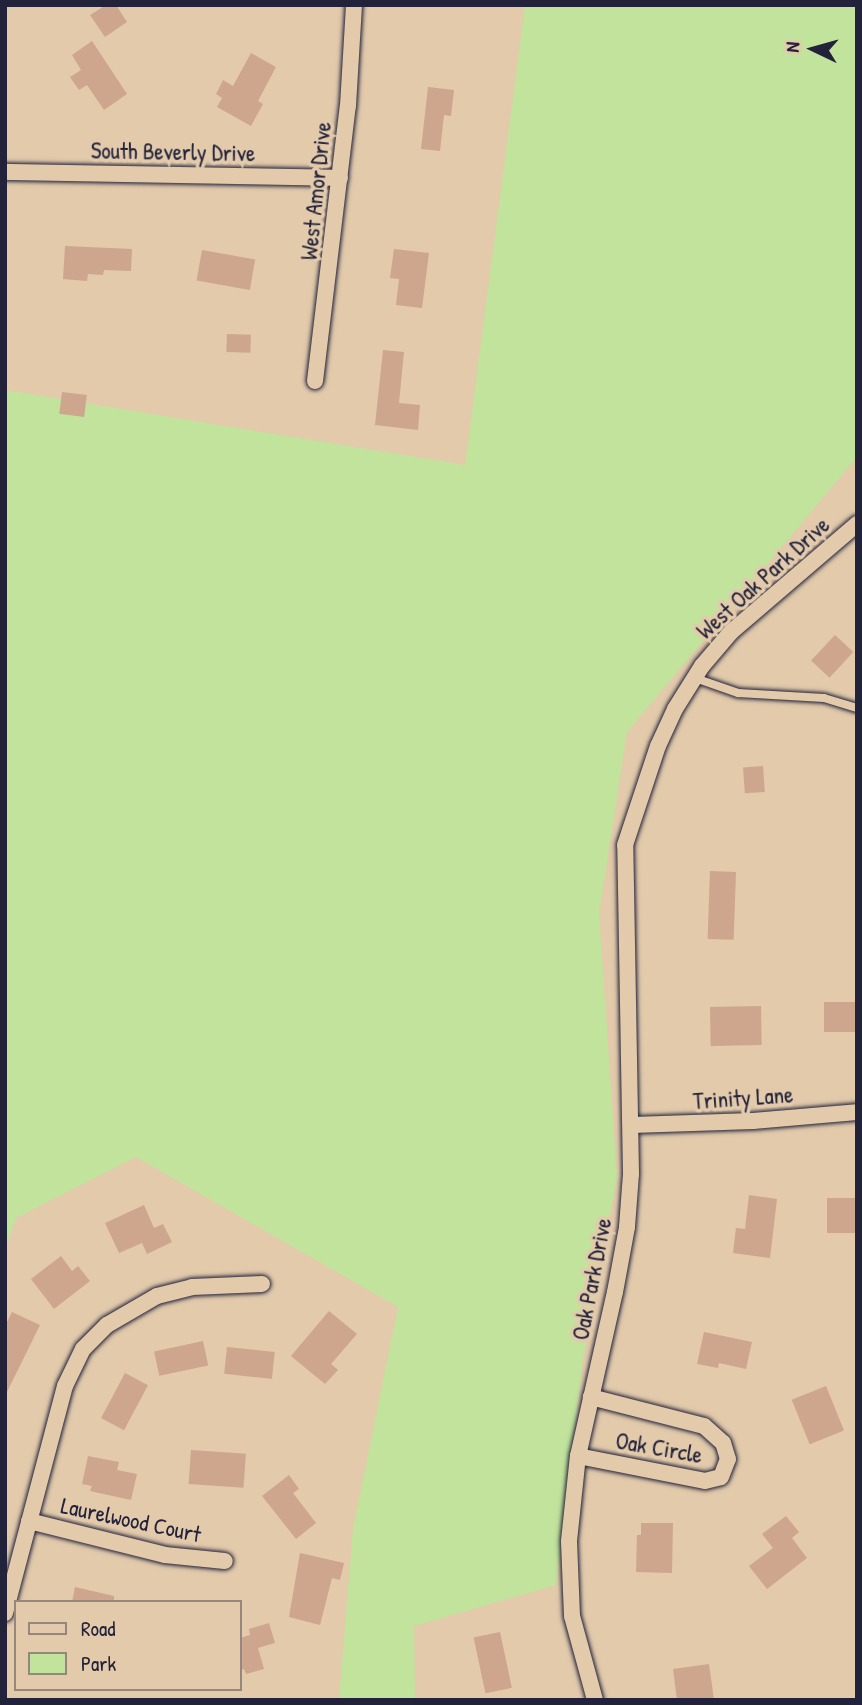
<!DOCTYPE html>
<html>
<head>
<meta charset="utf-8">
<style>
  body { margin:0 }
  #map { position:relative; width:862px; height:1705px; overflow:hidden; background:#e2caab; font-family:"Patrick Hand",sans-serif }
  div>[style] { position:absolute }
  .green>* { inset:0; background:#c1e39c }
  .building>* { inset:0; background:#cea58d; transform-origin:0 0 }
  .roads { filter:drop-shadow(0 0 2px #22223b) drop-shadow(0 0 2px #22223b) }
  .service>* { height:8px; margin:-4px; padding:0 4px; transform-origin:4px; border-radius:4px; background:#e2caab }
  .minor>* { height:16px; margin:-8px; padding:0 8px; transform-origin:8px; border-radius:8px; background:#e2caab }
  span { translate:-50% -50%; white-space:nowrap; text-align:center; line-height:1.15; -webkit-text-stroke:7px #e2caab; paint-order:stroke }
  .street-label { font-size:23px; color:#22223b }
  .frame { position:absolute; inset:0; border:7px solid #22223b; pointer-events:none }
  .legend { position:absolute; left:14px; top:1600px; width:228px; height:91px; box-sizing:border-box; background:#e2caab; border:2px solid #95877e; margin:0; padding:9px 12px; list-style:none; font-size:21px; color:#22223b }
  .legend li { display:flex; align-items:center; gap:14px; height:35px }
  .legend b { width:35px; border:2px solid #95877e }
  .north { position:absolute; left:778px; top:14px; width:70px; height:70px; -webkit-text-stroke:5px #e2caab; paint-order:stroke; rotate:275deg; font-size:19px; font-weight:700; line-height:28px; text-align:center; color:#22223b }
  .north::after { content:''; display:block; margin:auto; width:24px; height:32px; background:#22223b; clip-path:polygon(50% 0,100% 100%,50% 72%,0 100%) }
</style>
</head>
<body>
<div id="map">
  <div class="green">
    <div style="clip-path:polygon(525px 5px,857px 5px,857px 457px,627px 732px,599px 913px,617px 1177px,583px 1360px,556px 1585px,414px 1626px,415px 1700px,339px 1700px,353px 1529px,398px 1307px,136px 1157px,16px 1218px,5px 1249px,5px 390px,465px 465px)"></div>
  </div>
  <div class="building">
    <div style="clip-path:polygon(106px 5px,116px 5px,127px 22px,105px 37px,90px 15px)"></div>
    <div style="clip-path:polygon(92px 41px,127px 94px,104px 110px,87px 85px,79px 90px,70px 77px,81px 70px,72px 55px)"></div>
    <div style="clip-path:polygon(251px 53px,276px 67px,258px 101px,263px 104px,251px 126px,217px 107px,222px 98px,216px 94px,223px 80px,233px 86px)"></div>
    <div style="clip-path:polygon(428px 87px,454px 90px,451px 116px,444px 115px,440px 151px,421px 149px)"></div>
    <div style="clip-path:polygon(65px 246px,132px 249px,131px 271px,104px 270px,103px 275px,88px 274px,87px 281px,63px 279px)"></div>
    <div style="clip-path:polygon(394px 249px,429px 253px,422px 308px,396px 305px,399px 279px,390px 278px)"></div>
    <div style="left:202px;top:250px;width:54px;height:31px;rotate:10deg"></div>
    <div style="left:227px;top:334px;width:24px;height:18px;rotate:2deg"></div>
    <div style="clip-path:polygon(383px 350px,404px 352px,399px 403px,420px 405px,418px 430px,375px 425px)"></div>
    <div style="left:62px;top:392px;width:25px;height:22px;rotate:7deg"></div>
    <div style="left:835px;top:635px;width:25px;height:35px;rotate:43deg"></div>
    <div style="left:763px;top:766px;width:26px;height:20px;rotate:86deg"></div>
    <div style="left:710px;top:871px;width:26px;height:68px;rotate:2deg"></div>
    <div style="left:857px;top:1002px;width:30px;height:33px;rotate:90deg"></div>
    <div style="left:761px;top:1006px;width:39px;height:51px;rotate:89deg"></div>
    <div style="clip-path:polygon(749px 1195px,777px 1199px,770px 1258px,733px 1253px,736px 1228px,745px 1229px)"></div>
    <div style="left:857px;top:1198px;width:35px;height:30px;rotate:90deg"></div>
    <div style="clip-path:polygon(144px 1205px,154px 1228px,163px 1224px,172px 1242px,147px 1254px,142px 1243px,119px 1253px,105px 1223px)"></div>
    <div style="clip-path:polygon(61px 1256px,72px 1271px,78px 1266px,90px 1281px,54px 1309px,31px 1279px)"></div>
    <div style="clip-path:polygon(329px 1311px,357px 1334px,331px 1364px,338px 1370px,325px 1384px,291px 1356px)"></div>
    <div style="clip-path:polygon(12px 1312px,40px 1325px,5px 1396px,5px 1326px)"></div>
    <div style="clip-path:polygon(704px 1332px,752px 1342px,746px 1369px,719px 1363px,718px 1368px,697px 1364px)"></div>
    <div style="left:203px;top:1341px;width:25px;height:50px;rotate:78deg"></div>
    <div style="left:227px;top:1347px;width:48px;height:27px;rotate:6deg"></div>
    <div style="left:125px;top:1373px;width:26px;height:51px;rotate:28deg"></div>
    <div style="left:826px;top:1386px;width:48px;height:37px;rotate:68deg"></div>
    <div style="left:191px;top:1450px;width:55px;height:34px;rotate:4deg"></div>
    <div style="clip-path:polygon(88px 1456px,119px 1462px,117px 1470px,137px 1474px,131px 1500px,90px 1491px,92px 1486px,82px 1484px)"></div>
    <div style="clip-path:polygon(289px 1475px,299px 1489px,293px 1493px,316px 1523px,296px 1539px,262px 1496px)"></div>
    <div style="clip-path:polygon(786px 1516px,799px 1532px,792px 1538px,807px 1558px,767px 1589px,749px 1566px,773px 1548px,762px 1534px)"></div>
    <div style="clip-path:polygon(641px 1523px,673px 1523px,672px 1573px,636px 1572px,637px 1535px,641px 1535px)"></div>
    <div style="clip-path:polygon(300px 1553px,344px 1563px,340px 1580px,332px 1578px,320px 1625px,289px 1617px)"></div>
    <div style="clip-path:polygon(75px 1587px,114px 1596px,114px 1602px,72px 1602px)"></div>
    <div style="clip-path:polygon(269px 1623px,275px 1643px,258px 1648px,264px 1669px,246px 1674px,244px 1669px,240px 1670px,240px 1638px,250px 1635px,249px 1629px)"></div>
    <div style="left:500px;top:1632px;width:57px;height:27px;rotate:78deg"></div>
    <div style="clip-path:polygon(709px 1664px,714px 1700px,677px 1700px,673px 1669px)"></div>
  </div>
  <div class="roads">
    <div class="service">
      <div style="left:695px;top:678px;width:46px;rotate:19.2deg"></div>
      <div style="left:738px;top:693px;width:86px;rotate:3.3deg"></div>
      <div style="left:824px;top:698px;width:34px;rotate:17deg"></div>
    </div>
    <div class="minor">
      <div style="left:5px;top:172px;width:335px;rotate:1deg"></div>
      <div style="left:315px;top:381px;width:277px;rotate:-83.2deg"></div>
      <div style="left:348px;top:106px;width:101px;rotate:-86.6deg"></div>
      <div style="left:632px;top:1125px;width:121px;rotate:-1.9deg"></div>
      <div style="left:753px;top:1121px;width:104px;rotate:-4.9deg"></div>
      <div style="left:578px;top:1456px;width:129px;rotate:11.1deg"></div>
      <div style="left:705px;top:1481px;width:16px;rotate:-14deg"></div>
      <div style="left:721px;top:1477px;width:19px;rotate:-69deg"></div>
      <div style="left:728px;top:1459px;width:17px;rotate:-107deg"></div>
      <div style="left:723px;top:1443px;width:25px;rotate:-138deg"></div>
      <div style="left:704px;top:1426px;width:117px;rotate:-165.6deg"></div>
      <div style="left:29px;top:1521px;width:140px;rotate:14deg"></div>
      <div style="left:165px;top:1555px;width:60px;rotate:5.7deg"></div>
      <div style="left:5px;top:1613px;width:235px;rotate:-75.2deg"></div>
      <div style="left:65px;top:1386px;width:41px;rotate:-64.1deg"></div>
      <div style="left:83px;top:1349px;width:34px;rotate:-45deg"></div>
      <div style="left:107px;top:1325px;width:58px;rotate:-30.1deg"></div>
      <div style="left:157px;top:1296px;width:36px;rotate:-14deg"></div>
      <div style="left:192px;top:1287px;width:70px;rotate:-2.5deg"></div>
      <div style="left:595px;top:1700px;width:87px;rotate:-105.3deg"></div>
      <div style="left:572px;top:1616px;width:75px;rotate:-92.3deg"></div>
      <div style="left:569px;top:1541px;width:85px;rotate:-84deg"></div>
      <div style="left:578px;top:1456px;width:168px;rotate:-77.3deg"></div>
      <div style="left:615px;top:1292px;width:66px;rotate:-79.5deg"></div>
      <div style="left:627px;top:1227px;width:53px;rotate:-85.7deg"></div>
      <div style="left:631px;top:1174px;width:329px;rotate:-91deg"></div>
      <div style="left:625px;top:845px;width:104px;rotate:-71.6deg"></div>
      <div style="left:658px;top:746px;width:41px;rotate:-65.3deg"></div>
      <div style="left:675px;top:709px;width:51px;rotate:-57.9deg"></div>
      <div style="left:702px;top:666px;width:45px;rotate:-49.5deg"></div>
      <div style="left:731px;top:632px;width:166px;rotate:-40.6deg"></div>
    </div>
  </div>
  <div class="street-label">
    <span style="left:173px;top:152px;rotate:1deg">South Beverly Drive</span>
    <span style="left:316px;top:191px;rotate:-84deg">West Amor Drive</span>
    <span style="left:763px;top:578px;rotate:-42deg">West Oak Park Drive</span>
    <span style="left:743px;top:1098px;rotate:-4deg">Trinity Lane</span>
    <span style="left:592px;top:1279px;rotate:-79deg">Oak Park Drive</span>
    <span style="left:659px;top:1448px;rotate:10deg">Oak Circle</span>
    <span style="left:131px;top:1520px;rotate:12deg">Laurelwood Court</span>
  </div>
  <div class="frame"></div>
  <ul class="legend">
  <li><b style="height:9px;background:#e2caab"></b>Road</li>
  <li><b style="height:19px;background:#c1e39c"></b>Park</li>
  </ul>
  <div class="north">N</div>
</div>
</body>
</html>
